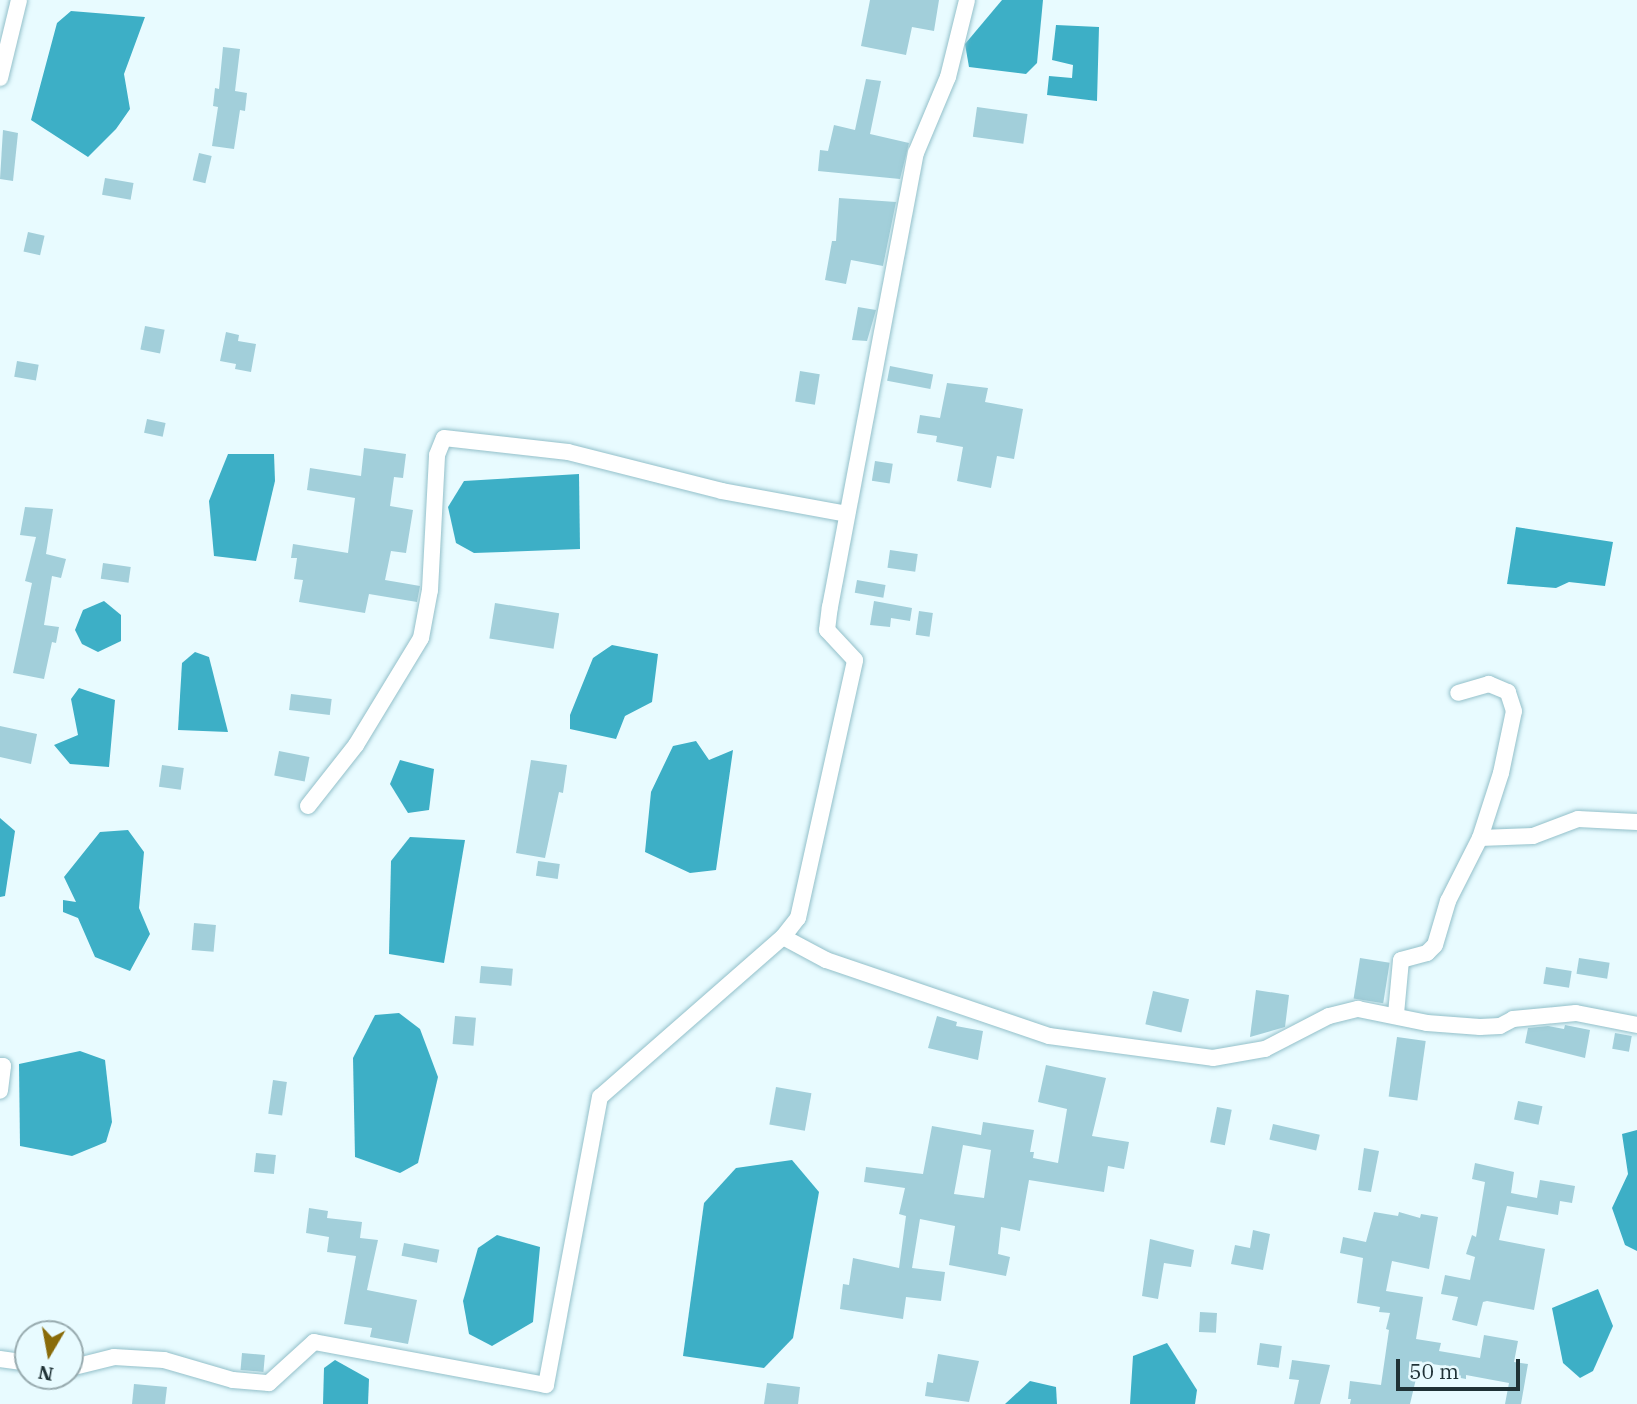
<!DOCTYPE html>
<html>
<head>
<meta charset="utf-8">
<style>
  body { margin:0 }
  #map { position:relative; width:1637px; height:1404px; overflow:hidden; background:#e8fbff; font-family:"IBM Plex Serif",serif }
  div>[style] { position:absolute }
  .water>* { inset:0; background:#3dafc6 }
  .building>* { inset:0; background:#a2cfda; transform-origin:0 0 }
  .roads { filter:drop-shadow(0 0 2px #93c0ca) drop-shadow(0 0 2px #93c0ca) }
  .minor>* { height:16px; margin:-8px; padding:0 8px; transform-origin:8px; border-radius:8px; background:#fff }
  span { translate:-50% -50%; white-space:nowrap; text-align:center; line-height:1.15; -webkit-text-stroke:7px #e8fbff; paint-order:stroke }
  .north { position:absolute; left:14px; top:1320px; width:70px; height:70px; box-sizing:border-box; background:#e8fbff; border:2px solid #98abaf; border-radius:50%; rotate:190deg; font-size:19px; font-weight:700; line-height:28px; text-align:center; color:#1f3236 }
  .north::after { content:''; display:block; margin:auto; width:24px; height:32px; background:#896b09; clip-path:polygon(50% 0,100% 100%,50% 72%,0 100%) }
  .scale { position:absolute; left:1396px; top:1359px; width:124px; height:32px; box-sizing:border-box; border:4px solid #1f3236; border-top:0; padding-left:9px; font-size:21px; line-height:24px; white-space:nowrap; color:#1f3236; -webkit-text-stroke:5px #e8fbff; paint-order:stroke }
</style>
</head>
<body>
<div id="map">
  <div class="water">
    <div style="clip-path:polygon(1002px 0,1043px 0,1037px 63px,1026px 74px,969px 67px,965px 44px)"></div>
    <div style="clip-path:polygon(71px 11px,145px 17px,124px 74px,130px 109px,116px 129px,88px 157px,31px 120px,57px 23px)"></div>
    <div style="clip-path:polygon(1056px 25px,1099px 27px,1097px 101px,1047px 95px,1049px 76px,1072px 78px,1073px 65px,1052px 60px)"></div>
    <div style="clip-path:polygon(228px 454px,274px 454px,275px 481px,256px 561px,214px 556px,209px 501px)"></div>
    <div style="clip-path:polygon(579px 474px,580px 549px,474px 553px,456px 543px,448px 507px,464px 481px)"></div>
    <div style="clip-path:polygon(1516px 527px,1613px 542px,1605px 586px,1569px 582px,1556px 588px,1507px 584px)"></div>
    <div style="clip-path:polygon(104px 601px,121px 615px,121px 641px,98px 652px,82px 644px,75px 630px,83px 610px)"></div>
    <div style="clip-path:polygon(612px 645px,658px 654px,652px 702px,625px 716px,616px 739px,570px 729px,570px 715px,593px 658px)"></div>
    <div style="clip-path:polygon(195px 652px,209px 657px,228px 732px,178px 730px,182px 663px)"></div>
    <div style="clip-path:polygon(79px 688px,115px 700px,109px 767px,70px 764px,54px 745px,78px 735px,71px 699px)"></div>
    <div style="clip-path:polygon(696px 741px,709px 760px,733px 750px,716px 870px,690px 873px,645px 852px,651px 792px,673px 746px)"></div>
    <div style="clip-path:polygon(400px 760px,434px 769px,429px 810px,408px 813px,390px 784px)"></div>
    <div style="clip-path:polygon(0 818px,15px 831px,5px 896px,0 897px)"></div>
    <div style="clip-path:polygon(128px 830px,144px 852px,139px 908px,150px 934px,130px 971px,95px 957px,78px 918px,63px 912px,63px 900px,76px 902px,64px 877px,100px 832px)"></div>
    <div style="clip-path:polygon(410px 837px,465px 840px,444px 963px,389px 954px,391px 861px)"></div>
    <div style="clip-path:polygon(399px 1013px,420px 1029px,438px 1077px,418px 1163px,400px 1173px,355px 1157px,353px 1058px,375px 1015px)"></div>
    <div style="clip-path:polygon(80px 1051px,105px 1060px,112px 1122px,106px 1142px,72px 1156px,20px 1146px,19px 1064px)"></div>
    <div style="clip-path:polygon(1637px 1130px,1637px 1251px,1625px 1245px,1612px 1208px,1628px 1174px,1622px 1134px)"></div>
    <div style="clip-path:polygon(792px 1160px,819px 1192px,793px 1338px,764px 1368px,683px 1356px,704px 1203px,736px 1168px)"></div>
    <div style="clip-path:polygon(497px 1235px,540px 1247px,533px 1322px,492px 1346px,469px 1334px,463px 1301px,478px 1248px)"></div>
    <div style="clip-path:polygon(1598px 1289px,1613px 1326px,1593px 1371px,1580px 1378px,1563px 1363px,1552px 1308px)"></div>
    <div style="clip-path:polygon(1167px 1343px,1197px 1390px,1195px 1404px,1130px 1404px,1133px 1356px)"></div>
    <div style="clip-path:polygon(335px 1360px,369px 1379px,368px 1404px,323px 1404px,324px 1368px)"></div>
    <div style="clip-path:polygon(1030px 1381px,1056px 1387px,1057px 1404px,1005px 1404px)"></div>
  </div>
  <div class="building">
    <div style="clip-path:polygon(870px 0,939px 0,934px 31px,912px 27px,906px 55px,861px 46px)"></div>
    <div style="clip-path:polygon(223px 47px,240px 49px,235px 91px,247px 93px,245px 111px,240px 110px,234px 149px,212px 146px,218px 107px,213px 106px,215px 88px,219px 89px)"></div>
    <div style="clip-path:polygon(866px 79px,881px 81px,870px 134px,909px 143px,900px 179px,818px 171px,820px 150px,828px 151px,834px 125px,855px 130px)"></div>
    <div style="left:977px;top:107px;width:51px;height:30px;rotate:8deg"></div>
    <div style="clip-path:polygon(3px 130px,18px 133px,13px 181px,0 179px)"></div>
    <div style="left:199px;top:153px;width:13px;height:28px;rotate:13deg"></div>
    <div style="left:105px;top:178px;width:29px;height:17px;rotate:10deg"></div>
    <div style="clip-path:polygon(839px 198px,896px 202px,883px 266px,851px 260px,846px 284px,825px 280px,832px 241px,836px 241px)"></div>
    <div style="left:28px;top:232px;width:17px;height:20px;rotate:13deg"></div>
    <div style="clip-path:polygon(858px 307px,876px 310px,867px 341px,852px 340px)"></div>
    <div style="left:145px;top:326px;width:20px;height:24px;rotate:11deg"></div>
    <div style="clip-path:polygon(226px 332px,239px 335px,238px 341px,256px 344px,251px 372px,235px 369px,236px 364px,220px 361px)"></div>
    <div style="left:17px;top:361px;width:22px;height:16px;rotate:10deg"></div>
    <div style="left:890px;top:366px;width:44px;height:15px;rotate:11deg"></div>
    <div style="left:800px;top:371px;width:20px;height:31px;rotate:9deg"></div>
    <div style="clip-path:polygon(947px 383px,988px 388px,985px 402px,1023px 409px,1014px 459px,997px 456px,991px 488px,957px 481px,963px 447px,936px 442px,937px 436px,917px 433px,920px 415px,940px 418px)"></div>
    <div style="left:147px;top:419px;width:19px;height:14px;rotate:12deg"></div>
    <div style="clip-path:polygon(364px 448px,406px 454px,403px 478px,394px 477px,390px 506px,413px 510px,406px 553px,391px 551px,385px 580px,420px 586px,417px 602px,369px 594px,365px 613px,299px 602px,303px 580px,294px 579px,297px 558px,291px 558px,293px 544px,348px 553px,355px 498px,307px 490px,310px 468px,361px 476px)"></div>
    <div style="left:875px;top:461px;width:18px;height:20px;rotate:9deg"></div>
    <div style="clip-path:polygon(25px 507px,53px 509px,46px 554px,66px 559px,61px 578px,52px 576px,44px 625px,59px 627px,56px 643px,52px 642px,44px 679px,13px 673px,32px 583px,25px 581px,36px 537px,20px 535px)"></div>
    <div style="left:890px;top:550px;width:28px;height:18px;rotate:8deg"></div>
    <div style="left:103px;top:563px;width:28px;height:16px;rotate:8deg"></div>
    <div style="left:857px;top:580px;width:29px;height:13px;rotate:10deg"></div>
    <div style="clip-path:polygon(874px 601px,912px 608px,910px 621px,891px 618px,890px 627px,870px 625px)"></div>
    <div style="left:495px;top:603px;width:65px;height:36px;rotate:9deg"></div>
    <div style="left:919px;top:611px;width:14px;height:24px;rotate:8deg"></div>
    <div style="left:291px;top:694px;width:41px;height:16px;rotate:7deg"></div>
    <div style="clip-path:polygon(0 726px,37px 734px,31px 764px,0 757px)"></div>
    <div style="left:279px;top:751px;width:31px;height:25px;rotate:11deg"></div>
    <div style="clip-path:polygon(531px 760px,567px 765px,563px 793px,559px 792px,545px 858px,516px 853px)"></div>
    <div style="left:162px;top:765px;width:22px;height:22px;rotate:8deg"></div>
    <div style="left:538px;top:861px;width:22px;height:15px;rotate:8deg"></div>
    <div style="left:194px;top:923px;width:22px;height:27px;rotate:5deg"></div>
    <div style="left:1360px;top:958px;width:30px;height:41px;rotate:9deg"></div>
    <div style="left:1579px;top:958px;width:31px;height:16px;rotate:9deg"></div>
    <div style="left:481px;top:966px;width:32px;height:17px;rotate:5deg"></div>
    <div style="left:1546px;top:967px;width:26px;height:17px;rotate:9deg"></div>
    <div style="clip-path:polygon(1256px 990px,1289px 995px,1285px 1027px,1250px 1037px)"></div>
    <div style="left:1153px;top:991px;width:37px;height:34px;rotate:13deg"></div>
    <div style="left:455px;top:1016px;width:21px;height:28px;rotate:5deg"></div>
    <div style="clip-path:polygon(937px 1016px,957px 1022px,956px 1026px,983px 1031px,978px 1060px,928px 1048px)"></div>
    <div style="clip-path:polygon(1565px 1025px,1590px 1030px,1585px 1058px,1525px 1043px,1528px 1028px,1548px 1026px,1564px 1029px)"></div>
    <div style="left:1615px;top:1033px;width:17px;height:16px;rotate:10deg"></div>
    <div style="left:1397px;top:1037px;width:29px;height:60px;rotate:8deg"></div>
    <div style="clip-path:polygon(evenodd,1046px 1065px,1106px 1078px,1092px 1136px,1129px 1142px,1124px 1169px,1108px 1166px,1104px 1192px,1029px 1180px,1020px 1231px,1001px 1227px,998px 1254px,1010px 1257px,1006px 1276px,949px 1265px,955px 1226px,920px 1219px,912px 1268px,945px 1272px,941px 1301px,906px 1297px,903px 1319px,840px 1309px,843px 1284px,849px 1285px,853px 1258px,899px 1268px,906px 1216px,899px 1214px,905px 1188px,864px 1182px,866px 1167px,923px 1174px,932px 1126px,981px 1135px,983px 1122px,1034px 1130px,1030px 1152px,1034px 1152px,1033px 1158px,1058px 1163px,1067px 1109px,1038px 1102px,1046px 1065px,963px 1145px,991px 1150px,984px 1198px,954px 1194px,963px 1145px)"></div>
    <div style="left:273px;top:1080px;width:14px;height:34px;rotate:8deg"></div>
    <div style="left:776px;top:1087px;width:36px;height:38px;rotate:10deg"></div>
    <div style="left:1518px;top:1101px;width:25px;height:19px;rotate:12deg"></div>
    <div style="left:1217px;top:1107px;width:15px;height:36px;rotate:11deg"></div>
    <div style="left:1273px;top:1124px;width:48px;height:16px;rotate:13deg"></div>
    <div style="clip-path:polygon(1364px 1148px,1379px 1151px,1371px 1192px,1358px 1190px)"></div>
    <div style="left:256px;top:1153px;width:20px;height:19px;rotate:6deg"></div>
    <div style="clip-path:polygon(1475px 1163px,1514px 1172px,1511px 1193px,1537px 1198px,1540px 1180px,1575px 1186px,1572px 1203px,1560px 1201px,1558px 1215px,1507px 1206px,1499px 1240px,1545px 1249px,1534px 1310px,1487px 1301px,1483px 1302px,1477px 1326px,1452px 1320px,1458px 1297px,1441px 1294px,1445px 1275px,1470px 1280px,1475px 1257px,1466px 1254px,1472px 1235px,1476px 1237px,1485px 1182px,1472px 1179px)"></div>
    <div style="clip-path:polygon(309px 1208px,328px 1211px,327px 1218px,362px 1222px,360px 1238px,378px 1240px,367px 1290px,417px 1300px,408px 1344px,370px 1337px,372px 1328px,344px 1324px,356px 1256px,327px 1252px,329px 1237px,306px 1233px)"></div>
    <div style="clip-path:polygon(1374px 1212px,1398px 1216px,1399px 1212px,1420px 1218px,1421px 1214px,1438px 1217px,1429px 1269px,1392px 1261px,1386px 1291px,1423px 1297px,1416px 1339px,1441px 1343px,1439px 1351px,1480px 1358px,1484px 1335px,1518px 1341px,1514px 1362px,1528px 1364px,1521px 1404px,1505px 1404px,1509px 1383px,1466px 1375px,1466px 1379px,1450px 1376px,1451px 1367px,1420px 1362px,1410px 1404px,1350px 1404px,1351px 1399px,1348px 1399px,1350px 1381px,1381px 1385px,1389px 1330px,1386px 1329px,1390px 1313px,1379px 1312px,1380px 1307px,1357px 1303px,1363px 1258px,1340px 1253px,1343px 1237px,1366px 1242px)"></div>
    <div style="clip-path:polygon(1253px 1230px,1270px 1234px,1263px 1270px,1231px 1264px,1235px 1245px,1250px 1248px)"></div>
    <div style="clip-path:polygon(1150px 1239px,1194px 1250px,1191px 1267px,1164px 1263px,1158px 1299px,1142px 1296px)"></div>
    <div style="left:404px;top:1243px;width:36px;height:13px;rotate:11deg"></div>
    <div style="left:1200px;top:1312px;width:17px;height:20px;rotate:3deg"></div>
    <div style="left:1260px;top:1343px;width:22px;height:22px;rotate:8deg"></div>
    <div style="left:242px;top:1353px;width:23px;height:17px;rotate:5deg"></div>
    <div style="clip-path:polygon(938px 1354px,979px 1361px,969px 1402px,925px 1396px,927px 1382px,933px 1383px)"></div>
    <div style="clip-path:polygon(1292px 1360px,1330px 1365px,1320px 1404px,1294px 1404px,1299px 1380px,1289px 1379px)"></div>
    <div style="clip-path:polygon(767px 1383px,800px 1387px,798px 1404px,764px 1404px)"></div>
    <div style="clip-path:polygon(134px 1384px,167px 1387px,165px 1404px,132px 1404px)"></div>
  </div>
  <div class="roads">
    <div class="minor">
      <div style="left:0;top:78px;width:80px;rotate:-76.3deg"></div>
      <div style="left:308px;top:806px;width:78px;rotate:-51.8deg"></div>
      <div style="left:356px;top:745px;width:125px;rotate:-58.7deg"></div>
      <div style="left:421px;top:638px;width:49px;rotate:-79.4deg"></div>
      <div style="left:430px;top:590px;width:135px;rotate:-87deg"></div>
      <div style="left:437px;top:455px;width:18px;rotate:-68deg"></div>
      <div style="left:444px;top:438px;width:125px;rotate:6.4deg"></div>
      <div style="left:568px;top:452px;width:159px;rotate:14.2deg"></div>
      <div style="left:722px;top:491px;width:127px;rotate:10.4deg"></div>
      <div style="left:1480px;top:838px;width:53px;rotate:-2.2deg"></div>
      <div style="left:1533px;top:836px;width:48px;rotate:-20.7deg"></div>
      <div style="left:1578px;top:819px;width:59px;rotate:2.9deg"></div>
      <div style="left:783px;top:937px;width:49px;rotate:28.1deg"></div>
      <div style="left:826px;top:960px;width:236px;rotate:18.8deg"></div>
      <div style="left:1049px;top:1036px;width:165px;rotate:7.6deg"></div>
      <div style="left:1213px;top:1058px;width:53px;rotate:-9.8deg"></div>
      <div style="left:1265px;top:1049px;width:72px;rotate:-27.3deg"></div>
      <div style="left:1329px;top:1016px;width:30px;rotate:-14deg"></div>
      <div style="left:1358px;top:1009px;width:70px;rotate:11.5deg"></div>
      <div style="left:1427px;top:1023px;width:53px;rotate:4.3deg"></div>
      <div style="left:1480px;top:1027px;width:20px;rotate:-3deg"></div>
      <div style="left:1500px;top:1026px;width:15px;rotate:-28deg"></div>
      <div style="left:1513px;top:1019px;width:63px;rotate:-5.4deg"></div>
      <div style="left:1576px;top:1013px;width:62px;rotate:11.1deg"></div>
      <div style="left:1396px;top:1014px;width:54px;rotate:-84.7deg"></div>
      <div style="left:1401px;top:960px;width:27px;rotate:-15deg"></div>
      <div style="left:1427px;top:953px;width:11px;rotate:-45deg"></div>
      <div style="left:1435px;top:945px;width:46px;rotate:-73.5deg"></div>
      <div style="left:1448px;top:901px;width:71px;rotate:-63.1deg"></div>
      <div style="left:1480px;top:838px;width:68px;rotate:-72.1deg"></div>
      <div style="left:1501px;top:773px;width:63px;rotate:-78.2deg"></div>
      <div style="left:1514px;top:711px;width:20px;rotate:-108deg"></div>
      <div style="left:1508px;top:692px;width:21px;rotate:-157deg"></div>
      <div style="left:1489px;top:684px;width:32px;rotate:164deg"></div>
      <div style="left:0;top:1066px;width:3px"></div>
      <div style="left:3px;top:1066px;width:25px;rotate:97deg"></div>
      <div style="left:0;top:1359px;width:28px;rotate:8deg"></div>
      <div style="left:70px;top:1368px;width:45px;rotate:-14deg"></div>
      <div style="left:114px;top:1357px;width:50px;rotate:3.4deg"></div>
      <div style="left:164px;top:1360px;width:72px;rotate:16.2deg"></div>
      <div style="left:233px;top:1380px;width:36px;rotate:5deg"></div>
      <div style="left:269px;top:1383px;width:61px;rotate:-42.3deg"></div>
      <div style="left:314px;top:1342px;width:236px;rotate:10.5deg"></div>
      <div style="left:546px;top:1385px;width:293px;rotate:-79.4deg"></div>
      <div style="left:600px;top:1097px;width:243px;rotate:-41.2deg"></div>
      <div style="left:783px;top:937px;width:24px;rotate:-52deg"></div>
      <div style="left:798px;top:918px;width:264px;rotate:-77.5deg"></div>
      <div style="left:855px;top:660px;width:41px;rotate:-133deg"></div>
      <div style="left:827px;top:630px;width:23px;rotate:-83deg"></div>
      <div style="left:830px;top:607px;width:462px;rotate:-79.3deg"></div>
      <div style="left:916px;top:153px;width:82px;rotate:-67.2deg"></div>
      <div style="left:948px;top:77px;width:79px;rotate:-76.1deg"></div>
    </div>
  </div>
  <div class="north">N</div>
  <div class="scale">50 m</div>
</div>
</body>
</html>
